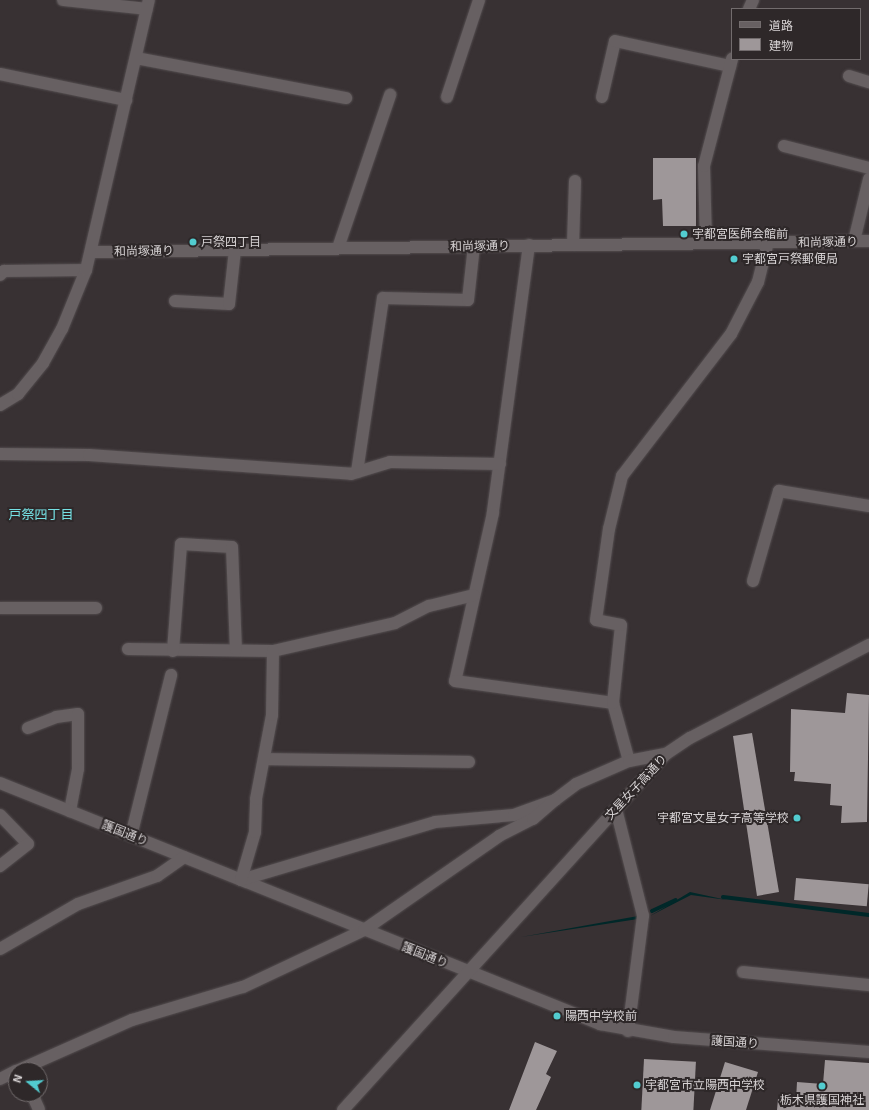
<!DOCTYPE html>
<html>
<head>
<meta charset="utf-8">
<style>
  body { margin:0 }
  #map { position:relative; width:869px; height:1110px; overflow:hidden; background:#383133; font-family:"Exo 2","Noto Sans JP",sans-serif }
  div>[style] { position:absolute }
  .water>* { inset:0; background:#002829 }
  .stream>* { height:4px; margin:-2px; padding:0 2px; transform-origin:2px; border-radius:2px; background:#002829 }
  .building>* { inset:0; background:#9e9799; transform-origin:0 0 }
  .roads { filter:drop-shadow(0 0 1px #534d4f) drop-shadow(0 0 1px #534d4f) }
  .minor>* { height:12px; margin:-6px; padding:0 6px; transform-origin:6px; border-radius:6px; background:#676062 }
  .dots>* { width:11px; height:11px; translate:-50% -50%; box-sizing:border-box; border:2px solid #2e2829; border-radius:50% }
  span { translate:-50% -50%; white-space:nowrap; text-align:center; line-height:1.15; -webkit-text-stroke:4px #2e2829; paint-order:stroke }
  .poi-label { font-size:12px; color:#d7d3d4 }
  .left { translate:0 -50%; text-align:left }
  .right { translate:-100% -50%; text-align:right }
  .street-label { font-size:12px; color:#d7d3d4 }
  .neighbourhood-label { font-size:13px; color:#75e1e4 }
  .legend { position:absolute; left:731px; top:8px; width:130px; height:52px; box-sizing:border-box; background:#2e2829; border:1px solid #726c6d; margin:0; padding:5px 7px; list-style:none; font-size:12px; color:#d7d3d4 }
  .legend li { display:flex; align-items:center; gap:8px; height:20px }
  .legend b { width:20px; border:1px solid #726c6d }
  .north { position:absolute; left:8px; top:1062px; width:40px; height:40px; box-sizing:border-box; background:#2e2829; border:1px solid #726c6d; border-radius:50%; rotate:288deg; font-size:11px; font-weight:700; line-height:16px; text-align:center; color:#d7d3d4 }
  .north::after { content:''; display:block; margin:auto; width:14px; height:18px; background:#52ccd0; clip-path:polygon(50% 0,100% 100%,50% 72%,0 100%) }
</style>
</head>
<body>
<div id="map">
  <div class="water">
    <div style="clip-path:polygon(690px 892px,727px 900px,691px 895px,650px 916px)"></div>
    <div style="clip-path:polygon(638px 916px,638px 919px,521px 937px)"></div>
  </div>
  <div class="stream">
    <div style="left:723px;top:897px;width:147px;rotate:7deg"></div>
    <div style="left:652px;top:911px;width:26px;rotate:-25deg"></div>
  </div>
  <div class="building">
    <div style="clip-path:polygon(653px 158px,696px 158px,696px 226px,663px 226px,662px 199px,653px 200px)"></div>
    <div style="clip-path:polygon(847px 693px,869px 695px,867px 822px,841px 823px,842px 806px,830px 805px,831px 784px,794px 781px,795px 772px,790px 772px,791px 709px,845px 713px)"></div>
    <div style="clip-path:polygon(752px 733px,779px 892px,757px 896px,733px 736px)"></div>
    <div style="left:796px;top:878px;width:73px;height:22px;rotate:5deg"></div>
    <div style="clip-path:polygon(535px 1042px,557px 1051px,546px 1074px,551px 1077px,536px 1110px,509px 1110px)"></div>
    <div style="left:644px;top:1059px;width:52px;height:51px;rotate:3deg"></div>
    <div style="clip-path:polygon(825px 1060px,869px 1063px,869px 1110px,777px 1110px,778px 1099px,796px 1100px,797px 1082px,823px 1084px)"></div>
    <div style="clip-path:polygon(725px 1062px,758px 1072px,746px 1110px,710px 1110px)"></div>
  </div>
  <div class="roads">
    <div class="minor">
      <div style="left:63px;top:0;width:84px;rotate:6.1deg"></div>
      <div style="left:749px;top:9px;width:10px;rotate:-66deg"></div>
      <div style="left:136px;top:58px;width:214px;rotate:10.8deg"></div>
      <div style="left:0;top:74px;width:129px;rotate:11.7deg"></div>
      <div style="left:849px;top:76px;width:21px;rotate:17deg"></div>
      <div style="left:447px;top:97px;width:102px;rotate:-71.7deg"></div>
      <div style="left:602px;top:97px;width:57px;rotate:-76.9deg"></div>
      <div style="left:615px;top:41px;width:118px;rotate:12.3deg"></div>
      <div style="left:784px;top:146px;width:88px;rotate:14.5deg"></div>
      <div style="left:854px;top:241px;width:64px;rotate:-76.4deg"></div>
      <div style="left:706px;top:242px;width:76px;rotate:-91.5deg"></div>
      <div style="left:704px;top:166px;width:111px;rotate:-75.3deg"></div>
      <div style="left:529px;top:245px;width:270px;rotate:97.7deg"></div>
      <div style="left:493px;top:513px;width:172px;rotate:102.7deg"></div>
      <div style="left:455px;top:681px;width:160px;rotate:7.9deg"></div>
      <div style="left:613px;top:703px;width:60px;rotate:74.6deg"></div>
      <div style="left:573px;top:245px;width:64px;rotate:-88.2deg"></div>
      <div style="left:338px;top:248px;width:162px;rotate:-71.2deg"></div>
      <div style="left:92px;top:252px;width:777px;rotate:-0.81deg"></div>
      <div style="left:0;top:275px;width:6px;rotate:-45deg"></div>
      <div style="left:4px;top:271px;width:82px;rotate:-0.7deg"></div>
      <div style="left:175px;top:301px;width:54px;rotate:3.2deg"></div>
      <div style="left:229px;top:304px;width:54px;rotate:-83.7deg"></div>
      <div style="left:0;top:405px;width:21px;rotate:-31deg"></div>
      <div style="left:18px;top:394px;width:40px;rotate:-51deg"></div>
      <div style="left:43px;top:363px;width:39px;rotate:-61deg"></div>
      <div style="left:62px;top:329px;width:64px;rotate:-67.9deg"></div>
      <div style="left:86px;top:270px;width:277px;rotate:-76.9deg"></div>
      <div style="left:0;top:454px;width:89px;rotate:0.6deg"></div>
      <div style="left:89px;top:455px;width:263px;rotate:4.1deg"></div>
      <div style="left:351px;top:474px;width:41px;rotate:-17.1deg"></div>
      <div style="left:390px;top:462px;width:110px;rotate:1deg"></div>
      <div style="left:357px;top:472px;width:176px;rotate:-81.5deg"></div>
      <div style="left:383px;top:298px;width:85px;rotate:1.3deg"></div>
      <div style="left:468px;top:300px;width:54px;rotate:-83.7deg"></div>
      <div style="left:753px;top:581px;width:94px;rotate:-73.9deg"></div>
      <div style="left:779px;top:491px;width:91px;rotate:9.5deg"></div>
      <div style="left:0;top:608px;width:96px"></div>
      <div style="left:128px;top:649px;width:145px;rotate:0.8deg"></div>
      <div style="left:273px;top:651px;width:125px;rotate:-12.9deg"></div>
      <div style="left:395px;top:623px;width:38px;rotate:-27deg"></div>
      <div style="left:429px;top:606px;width:46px;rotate:-13.7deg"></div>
      <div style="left:173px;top:651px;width:107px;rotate:-85.7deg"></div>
      <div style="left:181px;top:544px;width:51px;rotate:3.4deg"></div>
      <div style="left:232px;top:547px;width:102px;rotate:87.8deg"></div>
      <div style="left:613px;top:703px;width:78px;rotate:-84.1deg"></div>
      <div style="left:621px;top:625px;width:25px;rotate:-169deg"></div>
      <div style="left:596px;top:620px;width:92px;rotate:-81.9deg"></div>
      <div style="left:609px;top:529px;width:55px;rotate:-76.2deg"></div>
      <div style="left:622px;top:476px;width:179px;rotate:-52.5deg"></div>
      <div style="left:731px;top:334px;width:59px;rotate:-62.6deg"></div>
      <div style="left:758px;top:282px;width:41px;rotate:-76deg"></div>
      <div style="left:28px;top:728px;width:30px;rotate:-21deg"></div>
      <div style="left:56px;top:717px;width:22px;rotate:-8deg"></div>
      <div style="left:78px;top:714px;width:55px;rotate:90deg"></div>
      <div style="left:78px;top:769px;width:43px;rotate:100.8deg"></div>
      <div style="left:265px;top:759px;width:204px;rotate:0.8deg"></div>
      <div style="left:0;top:783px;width:647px;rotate:21.88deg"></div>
      <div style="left:600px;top:1024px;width:75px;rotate:10deg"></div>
      <div style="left:674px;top:1037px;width:196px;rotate:4.4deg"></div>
      <div style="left:616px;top:809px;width:110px;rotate:75.8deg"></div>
      <div style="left:643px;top:916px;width:116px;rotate:97.4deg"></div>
      <div style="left:0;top:815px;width:40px;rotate:46deg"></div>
      <div style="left:28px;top:844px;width:36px;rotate:142deg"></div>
      <div style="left:131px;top:836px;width:166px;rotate:-76deg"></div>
      <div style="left:241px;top:880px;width:202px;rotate:-16.6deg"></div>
      <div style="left:435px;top:822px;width:79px;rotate:-5.1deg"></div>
      <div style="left:514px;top:815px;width:44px;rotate:-20.1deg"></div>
      <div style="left:555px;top:800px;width:26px;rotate:-37deg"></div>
      <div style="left:576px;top:784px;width:58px;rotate:-23.5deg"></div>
      <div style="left:629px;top:761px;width:38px;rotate:-11deg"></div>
      <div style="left:241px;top:880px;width:50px;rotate:-73.7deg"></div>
      <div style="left:255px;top:832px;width:33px;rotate:-88deg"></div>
      <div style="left:256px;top:799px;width:86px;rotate:-79.2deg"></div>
      <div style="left:272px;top:715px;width:64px;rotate:-89.1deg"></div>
      <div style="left:0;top:949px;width:90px;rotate:-30deg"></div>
      <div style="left:78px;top:904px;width:84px;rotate:-19.5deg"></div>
      <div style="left:157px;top:876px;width:33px;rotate:-35deg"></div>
      <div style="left:743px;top:972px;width:127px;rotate:5.9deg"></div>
      <div style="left:19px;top:1070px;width:124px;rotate:-23.9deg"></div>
      <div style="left:132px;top:1020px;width:116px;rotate:-16.6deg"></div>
      <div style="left:243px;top:987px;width:134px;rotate:-25.2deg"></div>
      <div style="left:364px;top:930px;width:165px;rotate:-34.8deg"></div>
      <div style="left:499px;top:836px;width:38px;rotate:-27deg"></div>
      <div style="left:533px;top:819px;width:29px;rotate:-41deg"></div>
      <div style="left:0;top:1079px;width:18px;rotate:-27deg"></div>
      <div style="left:32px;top:1094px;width:17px;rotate:66deg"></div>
      <div style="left:343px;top:1110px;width:481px;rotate:-47.8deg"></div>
      <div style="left:666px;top:754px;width:29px;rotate:-34deg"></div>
      <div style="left:690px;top:738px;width:202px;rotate:-27.5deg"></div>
    </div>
  </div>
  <div class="dots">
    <div style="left:684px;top:234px;background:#52ccd0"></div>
    <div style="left:193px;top:242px;background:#52ccd0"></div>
    <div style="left:734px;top:259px;background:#52ccd0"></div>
    <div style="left:797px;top:818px;background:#52ccd0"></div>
    <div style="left:557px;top:1016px;background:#52ccd0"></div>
    <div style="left:637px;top:1085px;background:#52ccd0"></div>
    <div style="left:822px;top:1086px;background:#52ccd0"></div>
  </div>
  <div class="poi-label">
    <span class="left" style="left:692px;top:234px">宇都宮医師会館前</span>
    <span class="left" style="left:201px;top:242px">戸祭四丁目</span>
    <span class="left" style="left:742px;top:259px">宇都宮戸祭郵便局</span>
    <span class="right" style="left:789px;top:818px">宇都宮文星女子高等学校</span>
    <span class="left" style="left:565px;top:1016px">陽西中学校前</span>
    <span class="left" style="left:645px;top:1085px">宇都宮市立陽西中学校</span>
    <span style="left:822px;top:1100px">栃木県護国神社</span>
  </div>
  <div class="street-label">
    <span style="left:828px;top:242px;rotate:-1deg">和尚塚通り</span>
    <span style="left:480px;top:246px;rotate:-1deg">和尚塚通り</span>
    <span style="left:144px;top:251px;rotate:-1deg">和尚塚通り</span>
    <span style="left:636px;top:787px;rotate:-47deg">文星女子高通り</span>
    <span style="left:125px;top:833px;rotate:22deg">護国通り</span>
    <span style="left:425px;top:955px;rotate:22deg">護国通り</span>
    <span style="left:735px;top:1042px;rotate:4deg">護国通り</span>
  </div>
  <div class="neighbourhood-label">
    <span style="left:41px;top:514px">戸祭四丁目</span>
  </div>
  <ul class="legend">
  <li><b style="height:5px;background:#676062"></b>道路</li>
  <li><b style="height:11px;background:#9e9799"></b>建物</li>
  </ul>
  <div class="north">N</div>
</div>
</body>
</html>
